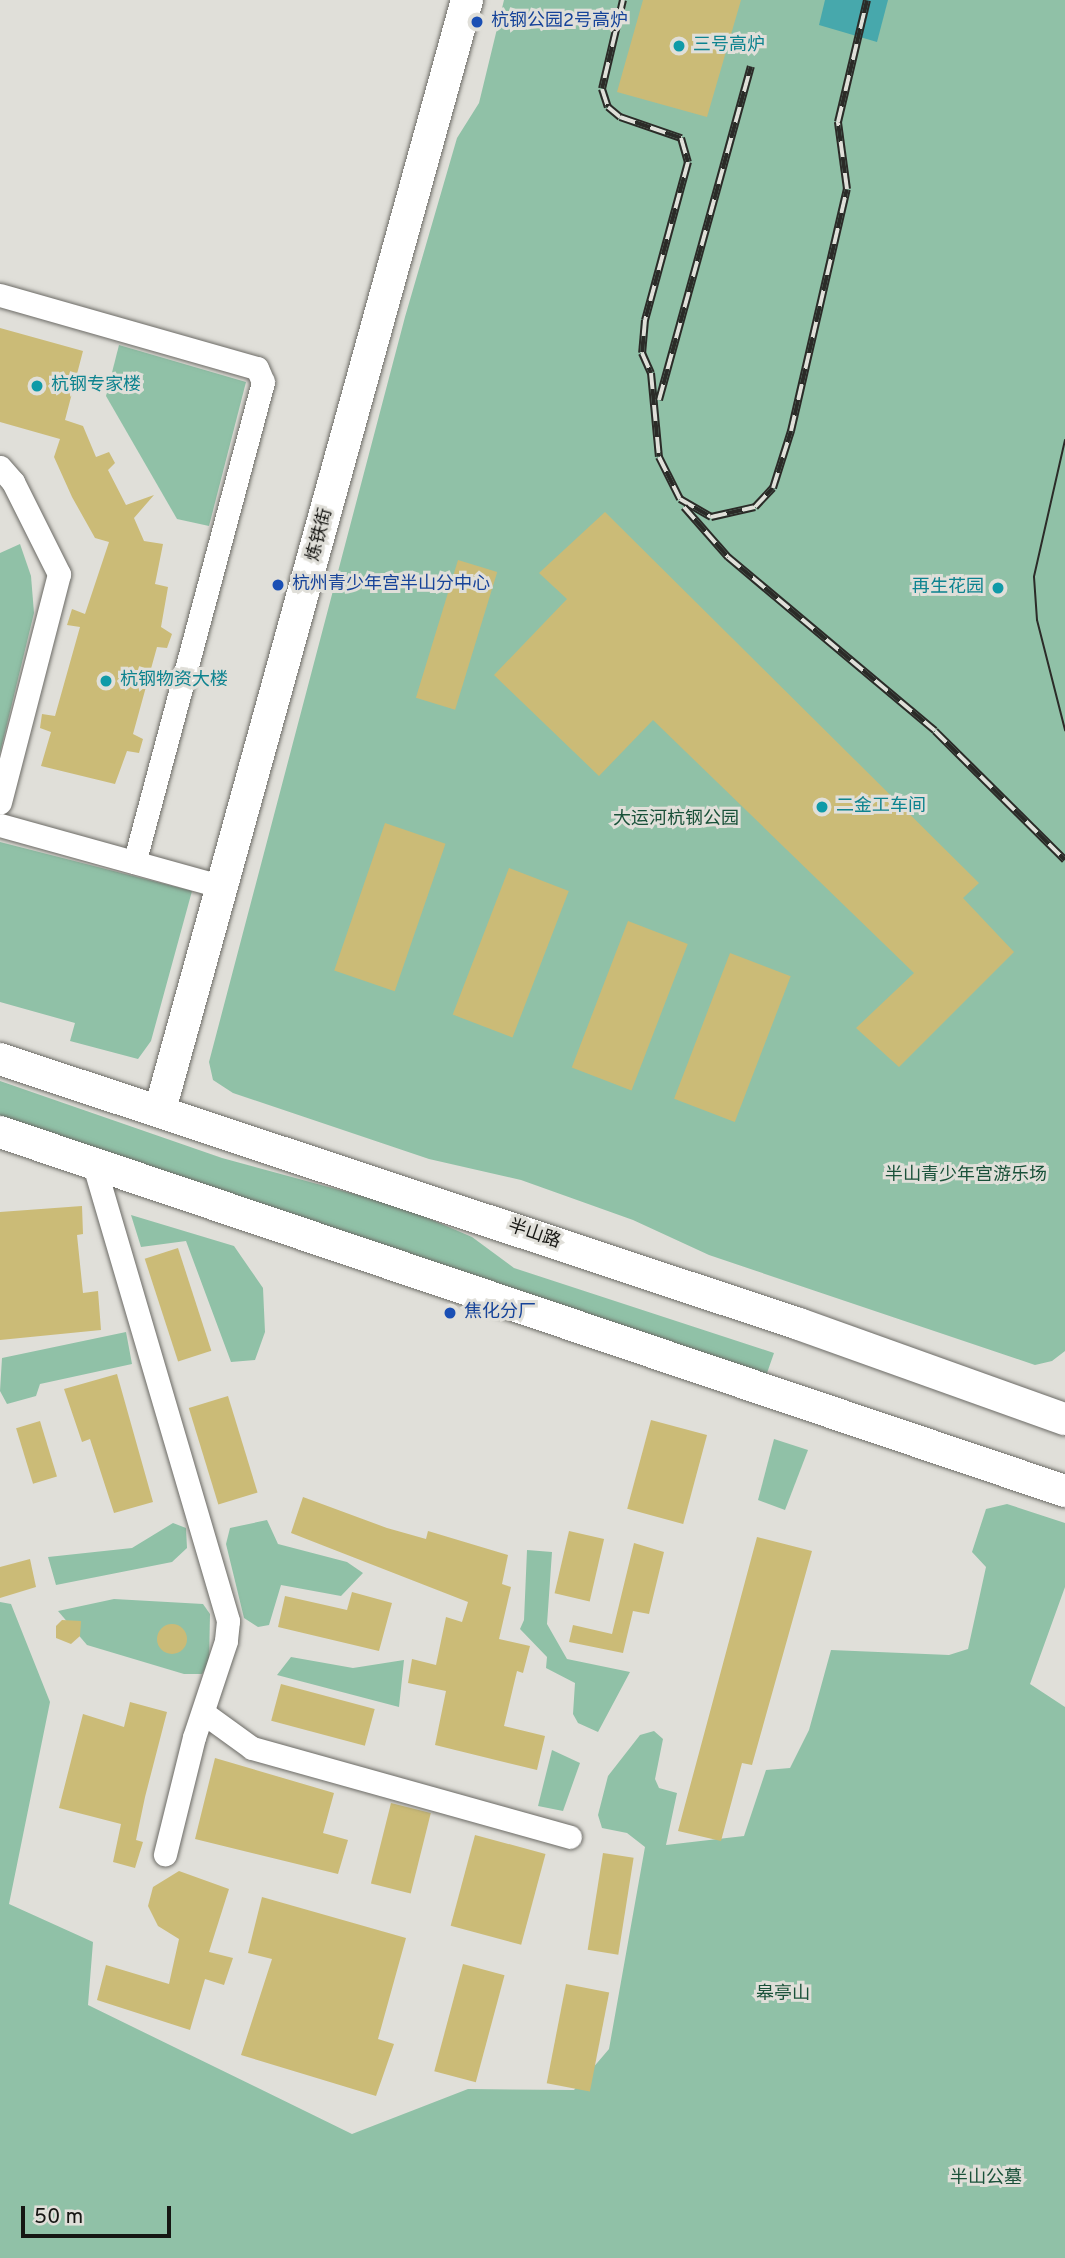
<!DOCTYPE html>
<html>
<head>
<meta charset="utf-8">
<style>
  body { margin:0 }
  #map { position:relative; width:1065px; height:2258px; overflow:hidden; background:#e0dfd9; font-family:Overpass,"Noto Sans SC",sans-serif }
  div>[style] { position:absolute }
  .green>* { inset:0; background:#90c1a7 }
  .water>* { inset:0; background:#47a8ac }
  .building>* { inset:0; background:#cbbb77; transform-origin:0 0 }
  .round { border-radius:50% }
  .roads { filter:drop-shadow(0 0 2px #6c6b66) drop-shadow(0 0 2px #6c6b66) }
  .street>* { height:23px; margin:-11.5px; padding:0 11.5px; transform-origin:11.5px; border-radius:11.5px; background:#fff }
  .secondary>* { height:32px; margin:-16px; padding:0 16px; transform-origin:16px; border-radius:16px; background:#fff }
  .tram>* { height:2px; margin:-1px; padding:0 1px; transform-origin:1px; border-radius:1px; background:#2b2b28 }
  .rail>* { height:8px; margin-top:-4px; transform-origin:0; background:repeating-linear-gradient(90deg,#e0dfd9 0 16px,#2b2b28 0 32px); box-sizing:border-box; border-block:2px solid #2b2b28 }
  .dots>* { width:19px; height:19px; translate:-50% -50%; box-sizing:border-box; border:4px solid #e0dfd9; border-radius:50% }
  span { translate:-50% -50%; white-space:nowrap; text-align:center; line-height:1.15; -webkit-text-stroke:6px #e0dfd9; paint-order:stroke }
  .transit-label { font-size:18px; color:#164399 }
  .left { translate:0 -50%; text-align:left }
  .culture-label { font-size:18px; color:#0d838f }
  .right { translate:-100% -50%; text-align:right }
  .street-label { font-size:18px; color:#161613 }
  .park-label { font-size:18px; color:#195139 }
  .scale { position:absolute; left:21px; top:2206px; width:150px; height:32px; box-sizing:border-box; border:4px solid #161613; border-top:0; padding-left:9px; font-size:21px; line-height:24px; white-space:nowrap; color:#161613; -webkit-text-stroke:5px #e0dfd9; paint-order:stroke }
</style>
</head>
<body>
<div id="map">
  <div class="green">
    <div style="clip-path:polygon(504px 0,1065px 0,1065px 1351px,1052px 1361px,1035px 1365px,709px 1255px,633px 1220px,521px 1180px,429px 1159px,233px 1093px,213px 1080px,209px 1062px,405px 317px,457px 138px,479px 103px)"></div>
    <div style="clip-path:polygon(119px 345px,246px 382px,209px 526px,177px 519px,106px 396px)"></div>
    <div style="clip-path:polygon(20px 544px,31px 576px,34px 613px,0 753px,0 553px)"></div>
    <div style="clip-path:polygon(0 842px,192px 891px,151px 1041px,138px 1059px,70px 1041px,75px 1023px,0 1002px)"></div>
    <div style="clip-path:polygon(0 1081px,222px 1158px,402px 1207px,472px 1237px,514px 1268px,774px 1353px,766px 1376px,0 1116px)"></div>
    <div style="clip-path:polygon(131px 1215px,234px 1246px,263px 1288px,265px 1332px,255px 1360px,231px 1362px,186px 1241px,141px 1247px)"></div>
    <div style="clip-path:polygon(126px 1332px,132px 1364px,40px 1384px,36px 1396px,7px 1404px,0 1391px,2px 1358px)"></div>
    <div style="clip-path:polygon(774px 1439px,808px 1450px,785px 1510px,758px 1500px)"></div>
    <div style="clip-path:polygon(1007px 1504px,1065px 1523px,1065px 1587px,1030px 1684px,1065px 1707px,1065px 2258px,0 2258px,0 1602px,11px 1604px,50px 1702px,9px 1904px,93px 1942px,88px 2005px,352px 2134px,468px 2089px,574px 2090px,609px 2049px,645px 1847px,627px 1833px,602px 1828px,598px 1815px,608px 1776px,640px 1735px,654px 1731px,663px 1739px,655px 1779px,659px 1788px,677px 1793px,666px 1845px,744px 1836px,766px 1770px,790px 1768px,809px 1730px,831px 1650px,949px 1655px,968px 1649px,986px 1567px,972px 1552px,986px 1509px)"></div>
    <div style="clip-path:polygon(267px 1520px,278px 1544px,347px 1562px,363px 1573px,341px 1596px,281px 1585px,269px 1625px,258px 1627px,244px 1618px,226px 1544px,230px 1528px)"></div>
    <div style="clip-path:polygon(173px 1523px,186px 1528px,187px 1548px,172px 1562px,56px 1585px,48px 1557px,132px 1548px)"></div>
    <div style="clip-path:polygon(527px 1550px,552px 1552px,547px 1624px,567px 1659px,630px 1672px,598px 1732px,578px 1723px,573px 1714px,575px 1683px,546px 1668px,547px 1657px,520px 1629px,524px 1620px)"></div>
    <div style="clip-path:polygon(114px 1599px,203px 1604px,210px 1614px,209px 1662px,202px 1674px,184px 1674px,87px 1645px,58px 1611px)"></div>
    <div style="clip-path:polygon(291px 1657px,353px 1668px,404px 1660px,399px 1707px,277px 1675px)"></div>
    <div style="clip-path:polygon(552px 1750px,580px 1763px,563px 1811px,538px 1806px)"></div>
  </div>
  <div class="water">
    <div style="clip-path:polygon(825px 0,888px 0,877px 42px,819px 25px)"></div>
  </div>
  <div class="building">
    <div style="clip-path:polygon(643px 0,741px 0,707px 117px,617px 92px)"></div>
    <div style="clip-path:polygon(0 328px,83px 351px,65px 420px,83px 426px,96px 457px,109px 452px,115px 463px,108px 470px,126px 505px,154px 495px,134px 518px,144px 541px,163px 544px,155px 584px,168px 587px,161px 627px,172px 634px,167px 648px,157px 647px,133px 734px,143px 739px,139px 753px,127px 751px,115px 784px,41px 766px,51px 732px,40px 728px,42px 714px,55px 716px,80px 627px,67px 625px,72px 609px,85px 614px,109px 542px,95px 538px,72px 497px,54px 457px,60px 439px,0 422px)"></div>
    <div style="clip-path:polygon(605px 512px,979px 883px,963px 898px,1014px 952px,899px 1067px,856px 1028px,914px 973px,653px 720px,599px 776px,494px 675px,567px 599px,539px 573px)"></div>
    <div style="left:458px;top:560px;width:41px;height:144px;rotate:17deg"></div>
    <div style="left:385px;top:823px;width:64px;height:156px;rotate:19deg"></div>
    <div style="left:509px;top:868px;width:64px;height:157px;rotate:21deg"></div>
    <div style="left:628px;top:921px;width:64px;height:157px;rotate:21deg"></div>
    <div style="left:730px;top:953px;width:65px;height:156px;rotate:21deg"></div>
    <div style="clip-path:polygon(82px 1206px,83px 1234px,77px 1235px,83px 1293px,98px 1291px,101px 1330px,0 1340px,0 1212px)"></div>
    <div style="left:178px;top:1248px;width:108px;height:35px;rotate:72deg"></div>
    <div style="clip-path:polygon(117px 1374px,153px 1502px,114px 1513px,90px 1439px,82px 1442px,64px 1389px)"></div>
    <div style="left:228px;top:1396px;width:101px;height:41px;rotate:73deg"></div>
    <div style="left:651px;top:1420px;width:58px;height:92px;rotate:15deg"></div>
    <div style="left:40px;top:1421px;width:58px;height:25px;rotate:73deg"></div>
    <div style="clip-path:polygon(303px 1497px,387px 1528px,426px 1539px,428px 1531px,508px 1555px,502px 1584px,511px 1587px,499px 1639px,530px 1646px,523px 1673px,517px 1671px,504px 1726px,545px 1736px,537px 1770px,435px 1745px,446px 1691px,408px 1683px,412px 1659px,436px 1665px,446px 1617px,462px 1622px,468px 1602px,291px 1533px)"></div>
    <div style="left:569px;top:1531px;width:36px;height:64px;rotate:13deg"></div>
    <div style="clip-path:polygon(757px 1537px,812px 1551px,752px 1765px,742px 1763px,721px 1841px,678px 1831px)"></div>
    <div style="clip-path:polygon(634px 1543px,664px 1552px,649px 1614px,633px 1611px,623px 1653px,569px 1642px,573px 1625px,612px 1634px)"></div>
    <div style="clip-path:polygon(30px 1559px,36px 1587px,0 1598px,0 1567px)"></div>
    <div style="clip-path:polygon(352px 1592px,392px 1603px,379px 1651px,278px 1627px,285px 1596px,347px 1610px)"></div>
    <div style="clip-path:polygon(62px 1620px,81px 1621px,80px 1636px,71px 1644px,56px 1638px,56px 1626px)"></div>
    <div class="round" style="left:157px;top:1624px;width:30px;height:30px"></div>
    <div style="left:281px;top:1684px;width:97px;height:38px;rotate:15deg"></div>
    <div style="clip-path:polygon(130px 1702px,167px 1712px,145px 1797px,136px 1840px,143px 1842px,135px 1868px,113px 1862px,121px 1824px,59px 1808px,83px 1714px,124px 1727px)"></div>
    <div style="clip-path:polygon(215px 1758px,334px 1793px,323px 1833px,348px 1840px,338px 1874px,195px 1839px)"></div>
    <div style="left:391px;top:1803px;width:41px;height:83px;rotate:14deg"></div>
    <div style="left:475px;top:1835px;width:73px;height:94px;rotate:15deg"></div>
    <div style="left:603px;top:1853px;width:31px;height:98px;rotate:9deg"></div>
    <div style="clip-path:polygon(179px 1871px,229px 1889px,209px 1952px,233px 1958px,224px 1985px,205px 1979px,190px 2030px,97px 2000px,106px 1965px,169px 1984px,179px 1939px,158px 1926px,148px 1906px,153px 1887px)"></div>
    <div style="clip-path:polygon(262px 1897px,406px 1938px,378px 2039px,394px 2044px,376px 2096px,241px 2055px,272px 1959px,248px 1953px)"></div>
    <div style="left:463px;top:1964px;width:43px;height:111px;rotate:15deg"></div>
    <div style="left:566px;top:1984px;width:44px;height:101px;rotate:11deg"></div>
  </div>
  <div class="roads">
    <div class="street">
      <div style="left:0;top:295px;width:267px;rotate:15.9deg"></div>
      <div style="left:257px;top:368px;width:15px;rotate:67deg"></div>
      <div style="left:263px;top:382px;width:497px;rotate:105deg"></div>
      <div style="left:0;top:467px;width:20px;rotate:49deg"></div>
      <div style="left:13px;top:482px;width:103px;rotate:63.4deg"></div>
      <div style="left:59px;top:574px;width:236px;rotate:104.5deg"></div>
      <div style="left:0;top:825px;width:232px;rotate:15.5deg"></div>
      <div style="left:94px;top:1165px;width:475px;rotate:73.6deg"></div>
      <div style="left:228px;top:1621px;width:20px;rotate:96deg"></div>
      <div style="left:226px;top:1641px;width:101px;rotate:108.4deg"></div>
      <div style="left:194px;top:1737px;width:121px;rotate:103.9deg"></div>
      <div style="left:205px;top:1714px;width:58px;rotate:35.9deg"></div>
      <div style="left:252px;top:1748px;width:330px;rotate:15.6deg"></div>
    </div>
    <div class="secondary">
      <div style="left:0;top:1059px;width:842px;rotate:18.35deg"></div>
      <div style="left:799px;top:1324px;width:282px;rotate:19.7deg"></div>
      <div style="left:160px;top:1110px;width:1152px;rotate:-74.54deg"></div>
      <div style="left:0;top:1132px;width:1124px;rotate:18.63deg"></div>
    </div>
  </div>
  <div class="tram">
    <div style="left:1065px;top:440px;width:140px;rotate:102.8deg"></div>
    <div style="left:1034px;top:577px;width:43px;rotate:86deg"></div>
    <div style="left:1037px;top:620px;width:114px;rotate:75.7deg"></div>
  </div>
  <div class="rail">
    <div style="left:623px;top:0;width:91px;rotate:103.3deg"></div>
    <div style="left:602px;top:89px;width:19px;rotate:72deg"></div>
    <div style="left:608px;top:107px;width:16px;rotate:40deg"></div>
    <div style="left:620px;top:117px;width:65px;rotate:19deg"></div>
    <div style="left:681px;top:138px;width:25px;rotate:74deg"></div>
    <div style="left:688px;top:162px;width:164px;rotate:105.2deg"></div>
    <div style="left:645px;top:320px;width:33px;rotate:95deg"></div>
    <div style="left:642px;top:353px;width:22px;rotate:66deg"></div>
    <div style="left:651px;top:373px;width:84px;rotate:84.6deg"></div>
    <div style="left:659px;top:457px;width:47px;rotate:63.4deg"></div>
    <div style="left:680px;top:499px;width:36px;rotate:30deg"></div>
    <div style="left:711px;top:517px;width:45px;rotate:-12.8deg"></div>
    <div style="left:755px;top:507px;width:26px;rotate:-47deg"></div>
    <div style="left:773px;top:488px;width:60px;rotate:-72.5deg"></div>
    <div style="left:791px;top:431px;width:248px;rotate:-77deg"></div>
    <div style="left:847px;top:189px;width:68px;rotate:-97.7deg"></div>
    <div style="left:838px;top:122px;width:125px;rotate:-76.6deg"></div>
    <div style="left:659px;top:400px;width:346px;rotate:-74.6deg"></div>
    <div style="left:684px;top:507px;width:67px;rotate:48.7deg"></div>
    <div style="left:728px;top:557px;width:270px;rotate:40deg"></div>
    <div style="left:935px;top:731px;width:183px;rotate:44.8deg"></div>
  </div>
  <div class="dots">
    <div style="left:477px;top:22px;background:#1a4fb4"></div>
    <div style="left:679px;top:46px;background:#0f9aa8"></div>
    <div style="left:37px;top:386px;background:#0f9aa8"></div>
    <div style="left:278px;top:585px;background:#1a4fb4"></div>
    <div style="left:998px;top:588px;background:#0f9aa8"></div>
    <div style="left:106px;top:681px;background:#0f9aa8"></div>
    <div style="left:822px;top:807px;background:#0f9aa8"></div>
    <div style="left:450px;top:1313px;background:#1a4fb4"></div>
  </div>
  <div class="transit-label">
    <span class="left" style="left:491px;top:22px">杭钢公园2号高炉</span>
    <span class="left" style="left:292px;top:585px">杭州青少年宫半山分中心</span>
    <span class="left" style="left:464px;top:1313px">焦化分厂</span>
  </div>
  <div class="culture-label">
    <span class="left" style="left:693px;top:46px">三号高炉</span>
    <span class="left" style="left:51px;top:386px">杭钢专家楼</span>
    <span class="right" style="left:984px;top:588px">再生花园</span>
    <span class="left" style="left:120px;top:681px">杭钢物资大楼</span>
    <span class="left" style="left:836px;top:807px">二金工车间</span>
  </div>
  <div class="street-label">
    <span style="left:321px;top:535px;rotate:-75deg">炼铁街</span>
    <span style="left:534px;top:1235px;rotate:19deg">半山路</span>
  </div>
  <div class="park-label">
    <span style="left:676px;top:820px">大运河杭钢公园</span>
    <span style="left:966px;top:1176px">半山青少年宫游乐场</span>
    <span style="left:783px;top:1995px">皋亭山</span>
    <span style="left:986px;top:2179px">半山公墓</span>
  </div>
  <div class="scale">50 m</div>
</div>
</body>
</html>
